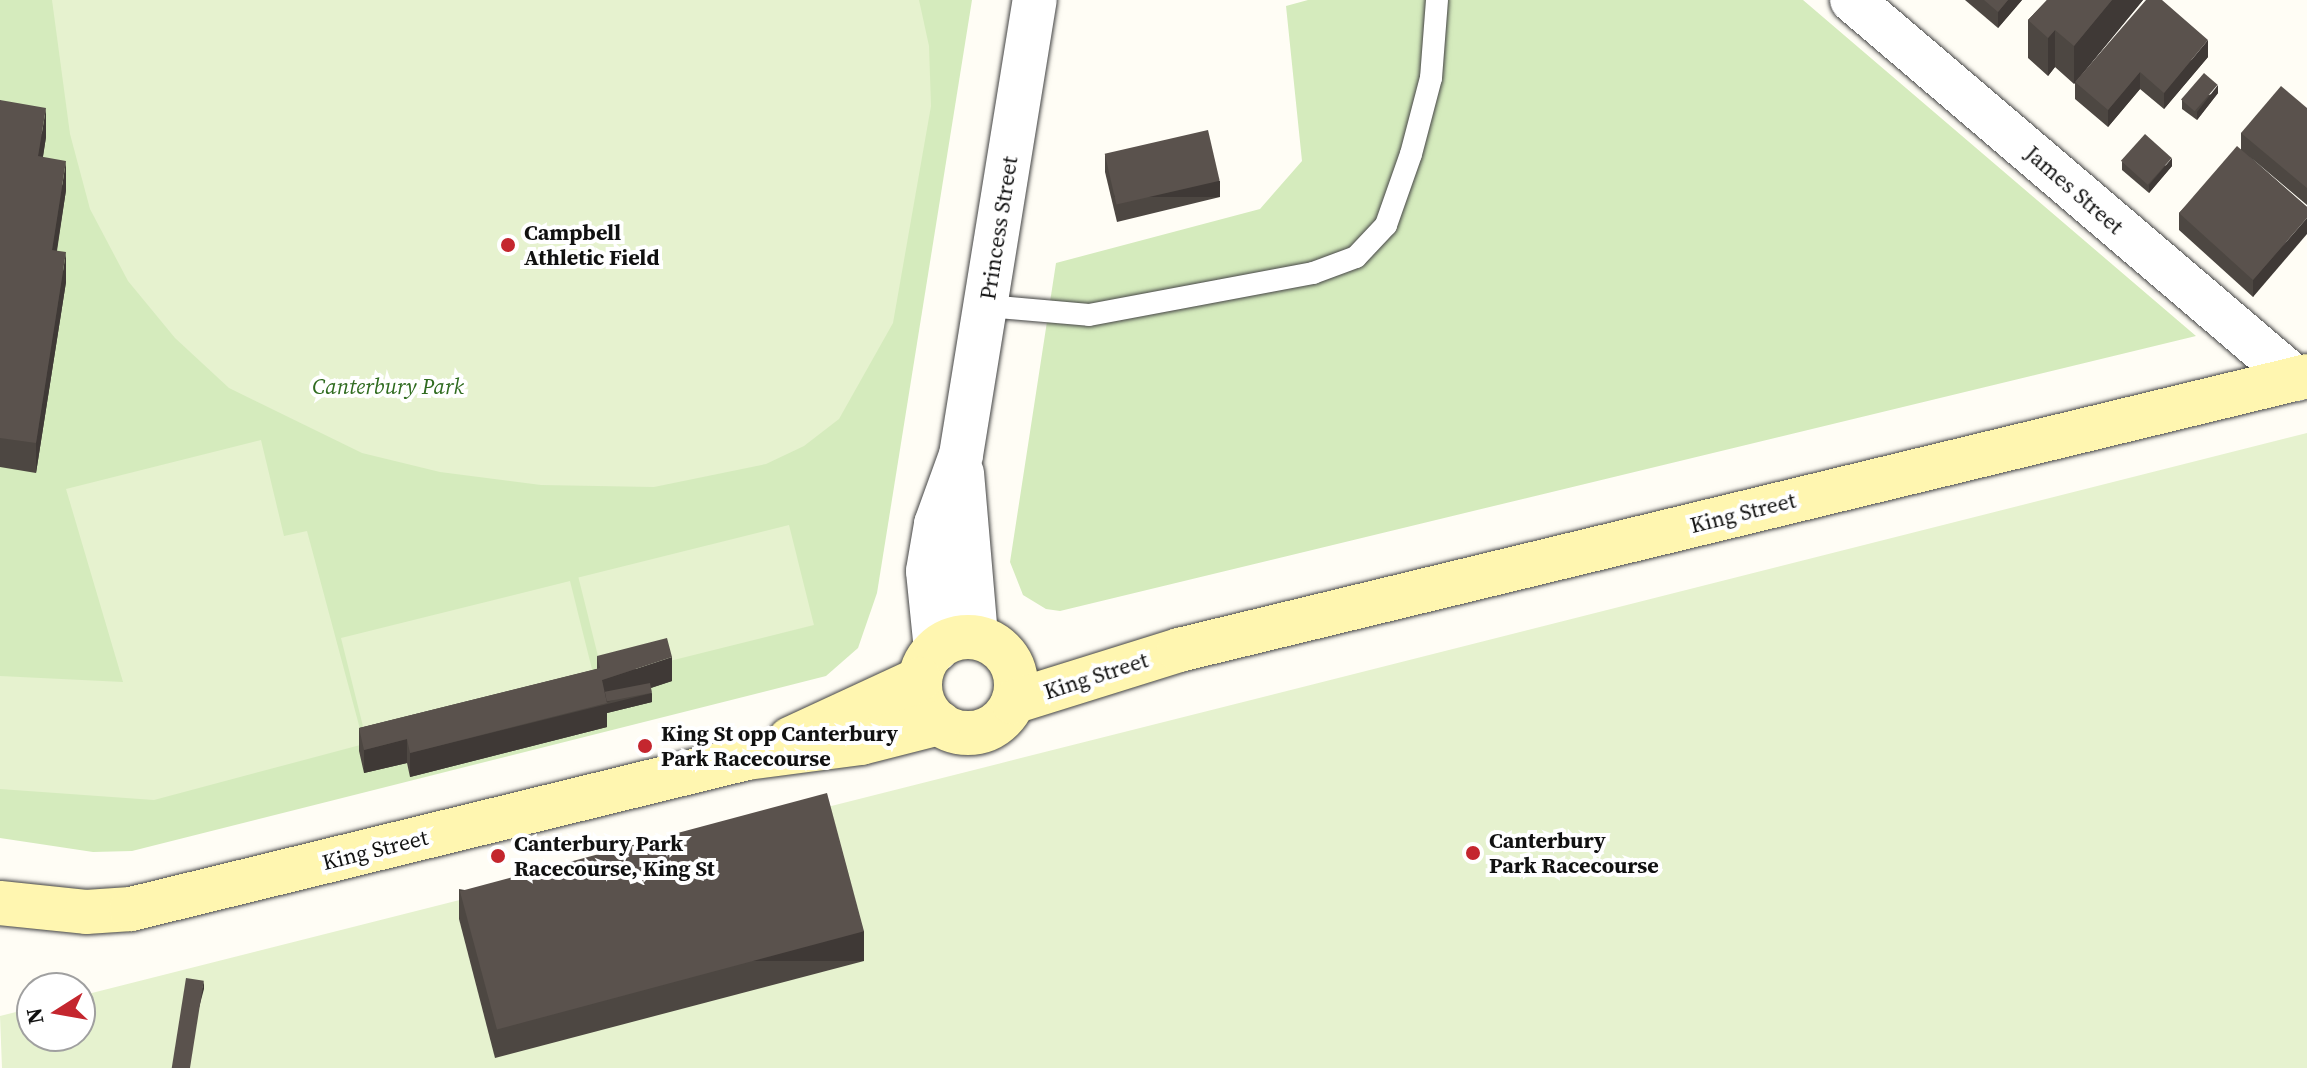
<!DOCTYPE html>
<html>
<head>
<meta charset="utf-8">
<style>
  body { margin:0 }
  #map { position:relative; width:2307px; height:1068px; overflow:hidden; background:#fffdf5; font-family:"Source Serif 4",serif }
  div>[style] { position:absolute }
  .green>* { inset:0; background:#d5ebbd }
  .pitch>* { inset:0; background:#e6f2cf; transform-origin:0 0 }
  .roads { filter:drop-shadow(0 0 2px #444) drop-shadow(0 0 2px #444) }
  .service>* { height:22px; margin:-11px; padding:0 11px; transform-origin:11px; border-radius:11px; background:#fff }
  .minor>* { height:44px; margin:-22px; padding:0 22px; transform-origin:22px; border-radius:22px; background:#fff }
  .tertiary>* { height:44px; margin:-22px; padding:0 22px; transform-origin:22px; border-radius:22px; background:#fff }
  .secondary>* { height:44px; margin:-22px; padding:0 22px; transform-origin:22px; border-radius:22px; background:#fff6b0 }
  .secondary>.ring { margin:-22px; padding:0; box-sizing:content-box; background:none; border:44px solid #fff6b0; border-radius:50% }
  .wall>* { inset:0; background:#4d4742 }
  .shaded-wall>* { inset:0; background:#3f3936; transform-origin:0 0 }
  .building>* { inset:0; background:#5a524d; transform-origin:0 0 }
  .dots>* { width:22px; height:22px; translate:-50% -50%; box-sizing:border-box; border:4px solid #fff; border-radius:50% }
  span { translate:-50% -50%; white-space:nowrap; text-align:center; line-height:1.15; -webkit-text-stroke:8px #fff; paint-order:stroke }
  .street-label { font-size:22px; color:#111 }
  .poi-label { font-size:22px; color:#111; font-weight:700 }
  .left { translate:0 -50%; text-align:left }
  .park-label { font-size:22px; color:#2f6b1f; font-style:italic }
  .north { position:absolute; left:16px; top:972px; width:80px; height:80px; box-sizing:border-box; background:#fff; border:2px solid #a0a0a0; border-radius:50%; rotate:259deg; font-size:22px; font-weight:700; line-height:32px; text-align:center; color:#111 }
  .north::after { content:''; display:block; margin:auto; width:28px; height:36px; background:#c4262e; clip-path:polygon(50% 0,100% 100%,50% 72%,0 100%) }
</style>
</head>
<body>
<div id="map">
  <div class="green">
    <div style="clip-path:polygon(0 0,972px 0,877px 593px,858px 648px,826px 676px,132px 851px,93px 852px,0 838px)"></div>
    <div style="clip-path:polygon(1308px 0,1803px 0,2196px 336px,1060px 611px,1046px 609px,1023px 595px,1010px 562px,1056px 263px,1260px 209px,1302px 161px,1286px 6px)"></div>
  </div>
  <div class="pitch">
    <div style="clip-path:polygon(52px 0,919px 0,929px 46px,931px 106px,893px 323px,839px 419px,804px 446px,766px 464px,654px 487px,541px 485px,440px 472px,362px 453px,229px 388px,175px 338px,128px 281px,90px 209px,70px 134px)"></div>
    <div style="clip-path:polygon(2307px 433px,2307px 1068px,2px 1068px,0 1016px,32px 1008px,32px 1036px,80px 1036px,80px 996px)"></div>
    <div style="clip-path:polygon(261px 440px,284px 536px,307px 531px,364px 744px,154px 800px,0 789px,0 676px,123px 682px,66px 489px)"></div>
    <div style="left:789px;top:525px;width:103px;height:217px;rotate:76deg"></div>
    <div style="left:570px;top:581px;width:105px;height:236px;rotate:76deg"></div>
  </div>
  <div class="roads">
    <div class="service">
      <div style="left:987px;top:306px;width:102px;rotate:5deg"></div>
      <div style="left:1089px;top:315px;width:228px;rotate:-10.6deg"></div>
      <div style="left:1313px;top:273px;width:46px;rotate:-20.4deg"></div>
      <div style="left:1356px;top:257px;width:44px;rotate:-46.8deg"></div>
      <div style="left:1386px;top:225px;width:75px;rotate:-70.6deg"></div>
      <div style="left:1411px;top:154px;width:79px;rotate:-75.3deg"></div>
      <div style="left:1431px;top:78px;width:78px;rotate:-85.6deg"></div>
    </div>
    <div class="minor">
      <div style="left:1852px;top:0;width:584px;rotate:40.48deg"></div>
    </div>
    <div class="tertiary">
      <div style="left:962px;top:473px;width:165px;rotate:85.1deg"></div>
      <div style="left:936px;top:650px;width:79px;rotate:-95.8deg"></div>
      <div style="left:928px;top:571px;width:48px;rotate:-80.3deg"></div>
      <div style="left:936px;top:524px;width:73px;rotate:-70.1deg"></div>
      <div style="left:961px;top:455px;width:461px;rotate:-80.8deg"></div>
    </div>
    <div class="secondary">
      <div class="ring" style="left:920px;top:637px;width:52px;height:52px"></div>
      <div style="left:1013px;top:702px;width:174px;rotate:-17.4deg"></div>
      <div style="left:1179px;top:650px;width:1161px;rotate:-13.65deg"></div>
      <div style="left:790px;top:739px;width:143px;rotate:-24.8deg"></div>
      <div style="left:0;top:903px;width:86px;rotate:6deg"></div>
      <div style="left:86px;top:912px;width:45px;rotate:-3.8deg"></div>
      <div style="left:131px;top:909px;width:634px;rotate:-13.77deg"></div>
      <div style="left:747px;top:758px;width:115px;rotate:-7.5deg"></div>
      <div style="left:861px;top:743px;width:81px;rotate:-14.4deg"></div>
    </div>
  </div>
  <div class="wall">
    <div style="clip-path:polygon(1965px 0,2022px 0,1998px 28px)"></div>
    <div style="clip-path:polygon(2047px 0,2143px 0,2074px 84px,2055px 67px,2048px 76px,2028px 58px,2028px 20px)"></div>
    <div style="clip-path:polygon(2208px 57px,2164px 109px,2140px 89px,2108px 127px,2075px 99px,2075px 82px)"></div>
    <div style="clip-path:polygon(2218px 93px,2197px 120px,2182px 109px,2182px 100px)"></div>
    <div style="clip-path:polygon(0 100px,46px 137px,43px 157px,66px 190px,57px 251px,66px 282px,36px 473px,0 467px)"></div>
    <div style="clip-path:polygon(2307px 108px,2307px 205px,2250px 157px,2307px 207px,2253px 297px,2179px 230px,2179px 213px,2241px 149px,2241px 133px)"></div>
    <div style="clip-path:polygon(1105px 155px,1220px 197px,1117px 222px,1105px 172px)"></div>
    <div style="clip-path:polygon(2122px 162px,2172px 166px,2149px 193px,2122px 170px)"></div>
    <div style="clip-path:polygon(597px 656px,672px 681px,651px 688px,652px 702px,607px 713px,607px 727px,410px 777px,407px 763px,364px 773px,359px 751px,359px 728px,597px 669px)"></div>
    <div style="clip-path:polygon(459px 889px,864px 961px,495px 1058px,459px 919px)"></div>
  </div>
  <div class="shaded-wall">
    <div style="clip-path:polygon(2008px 0,2022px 0,1998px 28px,1998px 12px)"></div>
    <div style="clip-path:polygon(2112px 0,2143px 0,2074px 84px,2074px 46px)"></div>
    <div style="clip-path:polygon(2055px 30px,2055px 67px,2048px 76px,2048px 38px)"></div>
    <div style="clip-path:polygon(2208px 40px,2208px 57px,2164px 109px,2164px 93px)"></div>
    <div style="clip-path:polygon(2140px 72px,2140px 89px,2108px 127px,2108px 110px)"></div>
    <div style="clip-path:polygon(2218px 85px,2218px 93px,2197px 120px,2197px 112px)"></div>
    <div style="clip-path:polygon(46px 108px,46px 137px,38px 186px,38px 156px)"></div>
    <div style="clip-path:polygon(2172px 158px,2172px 166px,2149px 193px,2149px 185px)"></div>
    <div style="clip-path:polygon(66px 161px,66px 190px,52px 280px,52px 250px)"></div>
    <div style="left:1220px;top:181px;width:16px;height:106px;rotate:90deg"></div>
    <div style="clip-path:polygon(2307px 218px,2307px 234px,2253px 297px,2253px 280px)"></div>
    <div style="clip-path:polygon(66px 252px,66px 282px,36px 473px,36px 443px)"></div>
    <div style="clip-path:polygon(672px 657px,672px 681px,604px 703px,602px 680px)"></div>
    <div style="clip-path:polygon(652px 693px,652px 702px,607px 713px,607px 727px,410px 777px,410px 753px)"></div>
    <div style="clip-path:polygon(407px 739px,407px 763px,364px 773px,364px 750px)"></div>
    <div style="left:864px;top:931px;width:30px;height:382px;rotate:90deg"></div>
    <div style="clip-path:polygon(204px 981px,204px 989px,183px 1068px,181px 1068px)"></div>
  </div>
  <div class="building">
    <div style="clip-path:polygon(1984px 0,2008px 0,1998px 12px)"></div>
    <div style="clip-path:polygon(2047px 0,2112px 0,2074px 46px,2055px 30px,2048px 38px,2028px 20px)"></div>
    <div style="clip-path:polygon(2146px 0,2162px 0,2208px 40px,2164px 93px,2140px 72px,2108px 110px,2075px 82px)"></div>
    <div style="left:2204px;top:73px;width:18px;height:35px;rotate:41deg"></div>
    <div style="clip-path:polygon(2281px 86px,2307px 108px,2307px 188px,2241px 133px)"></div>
    <div style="clip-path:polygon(0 100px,46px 108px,38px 156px,66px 161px,52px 250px,66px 252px,36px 443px,0 438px)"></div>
    <div style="left:1208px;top:130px;width:52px;height:106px;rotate:77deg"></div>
    <div style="left:2145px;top:134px;width:36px;height:36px;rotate:42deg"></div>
    <div style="clip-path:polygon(2237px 146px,2307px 207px,2307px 218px,2253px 280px,2179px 213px)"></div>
    <div style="clip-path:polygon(667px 638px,672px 657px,602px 680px,607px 703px,410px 753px,407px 739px,364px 750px,359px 728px,600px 668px,597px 656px)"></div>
    <div style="left:650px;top:683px;width:10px;height:46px;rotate:79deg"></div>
    <div style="left:827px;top:793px;width:143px;height:380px;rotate:75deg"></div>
    <div style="left:186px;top:978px;width:18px;height:93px;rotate:9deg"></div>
  </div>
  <div class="dots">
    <div style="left:508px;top:245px;background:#c4262e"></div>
    <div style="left:645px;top:746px;background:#c4262e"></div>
    <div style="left:1473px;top:853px;background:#c4262e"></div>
    <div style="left:498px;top:856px;background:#c4262e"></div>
  </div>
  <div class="street-label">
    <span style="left:2074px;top:190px;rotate:41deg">James Street</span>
    <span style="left:999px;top:228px;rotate:-81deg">Princess Street</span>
    <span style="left:1743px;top:513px;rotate:-14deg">King Street</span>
    <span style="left:1096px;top:676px;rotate:-18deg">King Street</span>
    <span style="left:375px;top:850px;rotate:-14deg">King Street</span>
  </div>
  <div class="poi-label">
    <span class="left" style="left:524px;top:245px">Campbell<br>Athletic Field</span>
    <span class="left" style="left:661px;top:746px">King St opp Canterbury<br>Park Racecourse</span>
    <span class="left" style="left:1489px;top:853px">Canterbury<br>Park Racecourse</span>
    <span class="left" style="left:514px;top:856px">Canterbury Park<br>Racecourse, King St</span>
  </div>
  <div class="park-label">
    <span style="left:388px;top:387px">Canterbury Park</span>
  </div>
  <div class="north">N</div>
</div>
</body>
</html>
